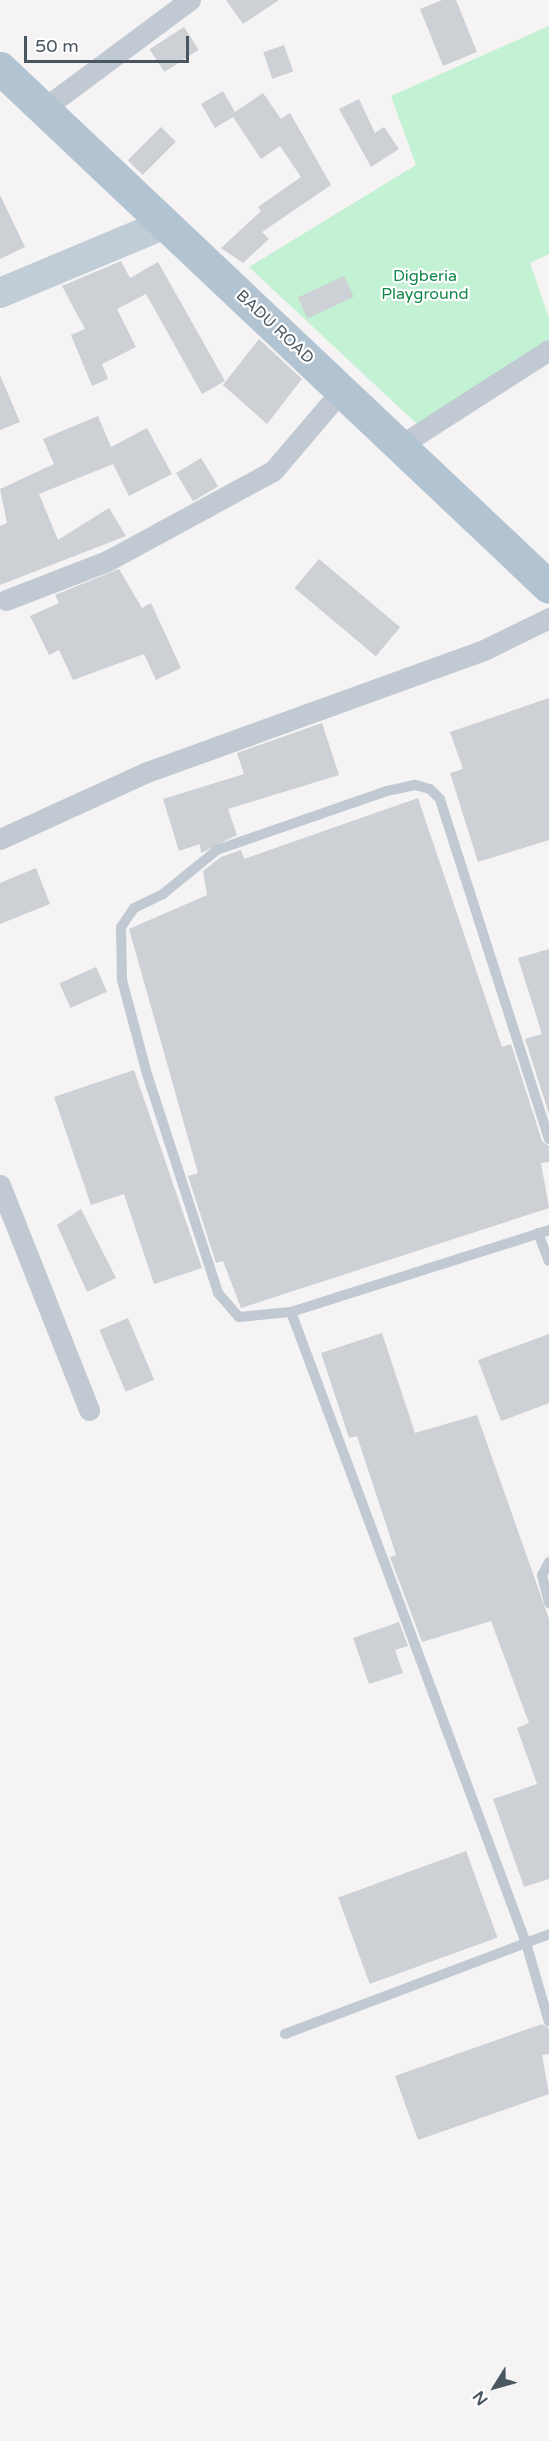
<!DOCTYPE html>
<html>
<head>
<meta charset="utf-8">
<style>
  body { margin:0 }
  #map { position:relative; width:549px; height:2441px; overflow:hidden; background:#f5f3f3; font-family:"Varela Round",sans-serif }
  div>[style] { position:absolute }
  .green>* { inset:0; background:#c2f1d3 }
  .building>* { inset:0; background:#cdd0d5; transform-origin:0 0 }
  .lane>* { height:10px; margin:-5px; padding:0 5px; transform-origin:5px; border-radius:5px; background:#c1cad2 }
  .street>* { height:21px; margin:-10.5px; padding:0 10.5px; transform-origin:10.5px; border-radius:10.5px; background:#c1cad2 }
  .secondary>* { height:30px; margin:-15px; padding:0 15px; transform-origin:15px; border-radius:15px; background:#c0ccd6 }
  .primary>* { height:33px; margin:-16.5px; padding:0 16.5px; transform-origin:16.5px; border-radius:16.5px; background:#b2c3d1 }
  span { translate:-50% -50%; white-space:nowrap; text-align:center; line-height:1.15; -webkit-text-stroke:4.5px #fff; paint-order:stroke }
  .park-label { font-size:16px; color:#16874a }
  .street-label { font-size:16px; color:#4a5761 }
  .north { position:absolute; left:465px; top:2357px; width:60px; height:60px; -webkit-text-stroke:4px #fff; paint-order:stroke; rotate:233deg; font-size:16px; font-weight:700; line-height:24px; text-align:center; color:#4a5761 }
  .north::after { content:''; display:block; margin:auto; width:21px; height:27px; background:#4a5761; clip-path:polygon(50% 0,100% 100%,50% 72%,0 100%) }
  .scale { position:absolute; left:24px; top:36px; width:165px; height:27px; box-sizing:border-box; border:3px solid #4a5761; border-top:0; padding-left:8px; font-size:18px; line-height:21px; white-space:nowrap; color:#4a5761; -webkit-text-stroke:4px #fff; paint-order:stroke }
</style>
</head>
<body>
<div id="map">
  <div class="green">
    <div style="clip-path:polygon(549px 26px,549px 254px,530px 263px,549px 318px,549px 353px,418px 425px,249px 267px,416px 165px,391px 96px)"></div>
  </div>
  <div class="building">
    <div style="clip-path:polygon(226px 0,279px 0,243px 24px)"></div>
    <div style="clip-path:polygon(442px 0,456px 0,477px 52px,443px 66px,420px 9px)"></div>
    <div style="left:184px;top:27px;width:27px;height:41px;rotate:57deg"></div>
    <div style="left:284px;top:45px;width:28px;height:22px;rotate:71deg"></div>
    <div style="clip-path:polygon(223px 91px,235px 112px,263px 93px,281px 119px,290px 113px,331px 185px,262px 232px,269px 239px,243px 263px,221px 248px,261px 211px,258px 207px,301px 177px,280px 146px,261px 159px,233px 117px,215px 128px,201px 104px)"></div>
    <div style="clip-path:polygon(359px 99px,375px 133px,384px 127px,399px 149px,371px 167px,339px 109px)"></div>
    <div style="left:161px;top:127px;width:21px;height:47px;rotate:45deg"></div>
    <div style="clip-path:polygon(0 195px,25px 247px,0 259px)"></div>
    <div style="clip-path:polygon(121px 261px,130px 278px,158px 262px,225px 381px,202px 394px,146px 294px,117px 309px,136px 347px,102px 364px,108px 379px,92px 386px,71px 335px,85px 329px,62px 286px)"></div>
    <div style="left:344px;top:276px;width:23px;height:51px;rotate:65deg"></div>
    <div style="clip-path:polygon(259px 339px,302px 379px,267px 424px,223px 385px)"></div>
    <div style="clip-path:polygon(0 375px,20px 422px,0 430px)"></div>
    <div style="clip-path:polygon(98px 416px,111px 447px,147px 428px,172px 474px,129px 496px,113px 464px,39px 494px,58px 540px,109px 508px,126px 536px,0 585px,0 526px,7px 523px,0 489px,54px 464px,43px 439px)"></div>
    <div style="left:201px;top:458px;width:33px;height:29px;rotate:59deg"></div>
    <div style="left:319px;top:559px;width:106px;height:38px;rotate:40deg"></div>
    <div style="clip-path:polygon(119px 569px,142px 608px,151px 603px,181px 668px,156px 680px,144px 654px,73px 680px,59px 650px,49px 655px,30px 616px,59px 603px,55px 595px)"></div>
    <div style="clip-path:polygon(549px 698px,549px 840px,478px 862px,450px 773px,463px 769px,450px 732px)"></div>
    <div style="clip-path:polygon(322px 723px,339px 775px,228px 809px,237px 835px,201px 853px,200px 844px,179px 851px,163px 799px,244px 774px,237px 753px)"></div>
    <div style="clip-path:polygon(418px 798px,502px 1047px,511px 1044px,542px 1141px,549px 1146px,549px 1162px,541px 1163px,549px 1208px,241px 1308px,223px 1261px,216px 1263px,188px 1176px,198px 1173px,129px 929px,207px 895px,203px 871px,221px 857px,241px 850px,244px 859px)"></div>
    <div style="clip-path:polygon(36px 868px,50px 904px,0 924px,0 883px)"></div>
    <div style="clip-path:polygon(549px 949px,549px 1114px,525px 1039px,542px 1034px,518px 958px)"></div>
    <div style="left:96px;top:967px;width:27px;height:40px;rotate:66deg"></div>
    <div style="clip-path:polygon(134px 1070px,202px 1268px,154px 1284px,124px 1194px,91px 1205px,54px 1097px)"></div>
    <div style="clip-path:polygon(81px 1209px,116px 1278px,87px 1292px,57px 1225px)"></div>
    <div style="left:128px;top:1318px;width:67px;height:31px;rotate:67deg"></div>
    <div style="clip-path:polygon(382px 1333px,415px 1433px,477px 1415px,549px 1619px,549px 1879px,524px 1887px,493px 1799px,537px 1784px,517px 1728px,529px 1723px,491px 1621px,422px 1642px,390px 1557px,396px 1555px,357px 1436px,349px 1438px,321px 1353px)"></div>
    <div style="clip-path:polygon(549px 1334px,549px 1403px,501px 1421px,478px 1360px)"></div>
    <div style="clip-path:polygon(399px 1622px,408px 1646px,395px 1650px,403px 1673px,369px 1684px,353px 1638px)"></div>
    <div style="left:466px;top:1851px;width:92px;height:136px;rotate:70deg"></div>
    <div style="clip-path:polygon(542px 2024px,549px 2029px,549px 2054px,542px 2055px,549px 2094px,418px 2140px,395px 2076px)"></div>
  </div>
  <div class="lane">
    <div style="left:549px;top:1139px;width:357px;rotate:-107.8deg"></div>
    <div style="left:440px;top:799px;width:14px;rotate:-135deg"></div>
    <div style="left:430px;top:789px;width:16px;rotate:-165deg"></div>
    <div style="left:415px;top:785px;width:29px;rotate:168deg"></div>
    <div style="left:387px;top:791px;width:180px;rotate:160.9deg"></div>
    <div style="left:217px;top:850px;width:70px;rotate:140.8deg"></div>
    <div style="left:163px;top:894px;width:32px;rotate:154deg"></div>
    <div style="left:134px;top:908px;width:23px;rotate:124deg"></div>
    <div style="left:121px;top:927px;width:53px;rotate:88.9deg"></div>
    <div style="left:122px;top:980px;width:97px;rotate:75.1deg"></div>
    <div style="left:147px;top:1074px;width:230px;rotate:72deg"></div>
    <div style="left:218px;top:1293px;width:32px;rotate:49deg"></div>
    <div style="left:239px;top:1317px;width:52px;rotate:-5.5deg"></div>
    <div style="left:291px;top:1312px;width:271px;rotate:-17.6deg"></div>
    <div style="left:538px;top:1233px;width:30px;rotate:69deg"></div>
    <div style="left:291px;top:1312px;width:673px;rotate:69.57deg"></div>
    <div style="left:526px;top:1943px;width:82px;rotate:73.8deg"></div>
    <div style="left:549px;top:1562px;width:15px;rotate:118deg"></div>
    <div style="left:542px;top:1575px;width:29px;rotate:76deg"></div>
    <div style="left:285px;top:2034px;width:282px;rotate:-20.7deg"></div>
  </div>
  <div class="street">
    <div style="left:43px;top:109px;width:183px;rotate:-36.6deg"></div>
    <div style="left:401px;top:445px;width:176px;rotate:-32.7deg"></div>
    <div style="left:6px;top:600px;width:108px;rotate:-21.1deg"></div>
    <div style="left:107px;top:561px;width:189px;rotate:-28.5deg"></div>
    <div style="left:273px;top:471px;width:106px;rotate:-49.6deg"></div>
    <div style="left:0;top:839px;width:162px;rotate:-24.5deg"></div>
    <div style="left:147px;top:772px;width:361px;rotate:-19.9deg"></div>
    <div style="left:486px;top:649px;width:70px;rotate:-26.2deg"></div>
    <div style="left:0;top:1185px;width:242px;rotate:68.4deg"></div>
  </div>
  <div class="secondary">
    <div style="left:0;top:293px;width:179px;rotate:-22.7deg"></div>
  </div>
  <div class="primary">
    <div style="left:0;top:68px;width:755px;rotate:43.39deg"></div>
  </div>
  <div class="park-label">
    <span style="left:425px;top:285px">Digberia<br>Playground</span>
  </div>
  <div class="street-label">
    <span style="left:275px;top:327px;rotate:43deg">BADU ROAD</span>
  </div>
  <div class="north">N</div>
  <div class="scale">50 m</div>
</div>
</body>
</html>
